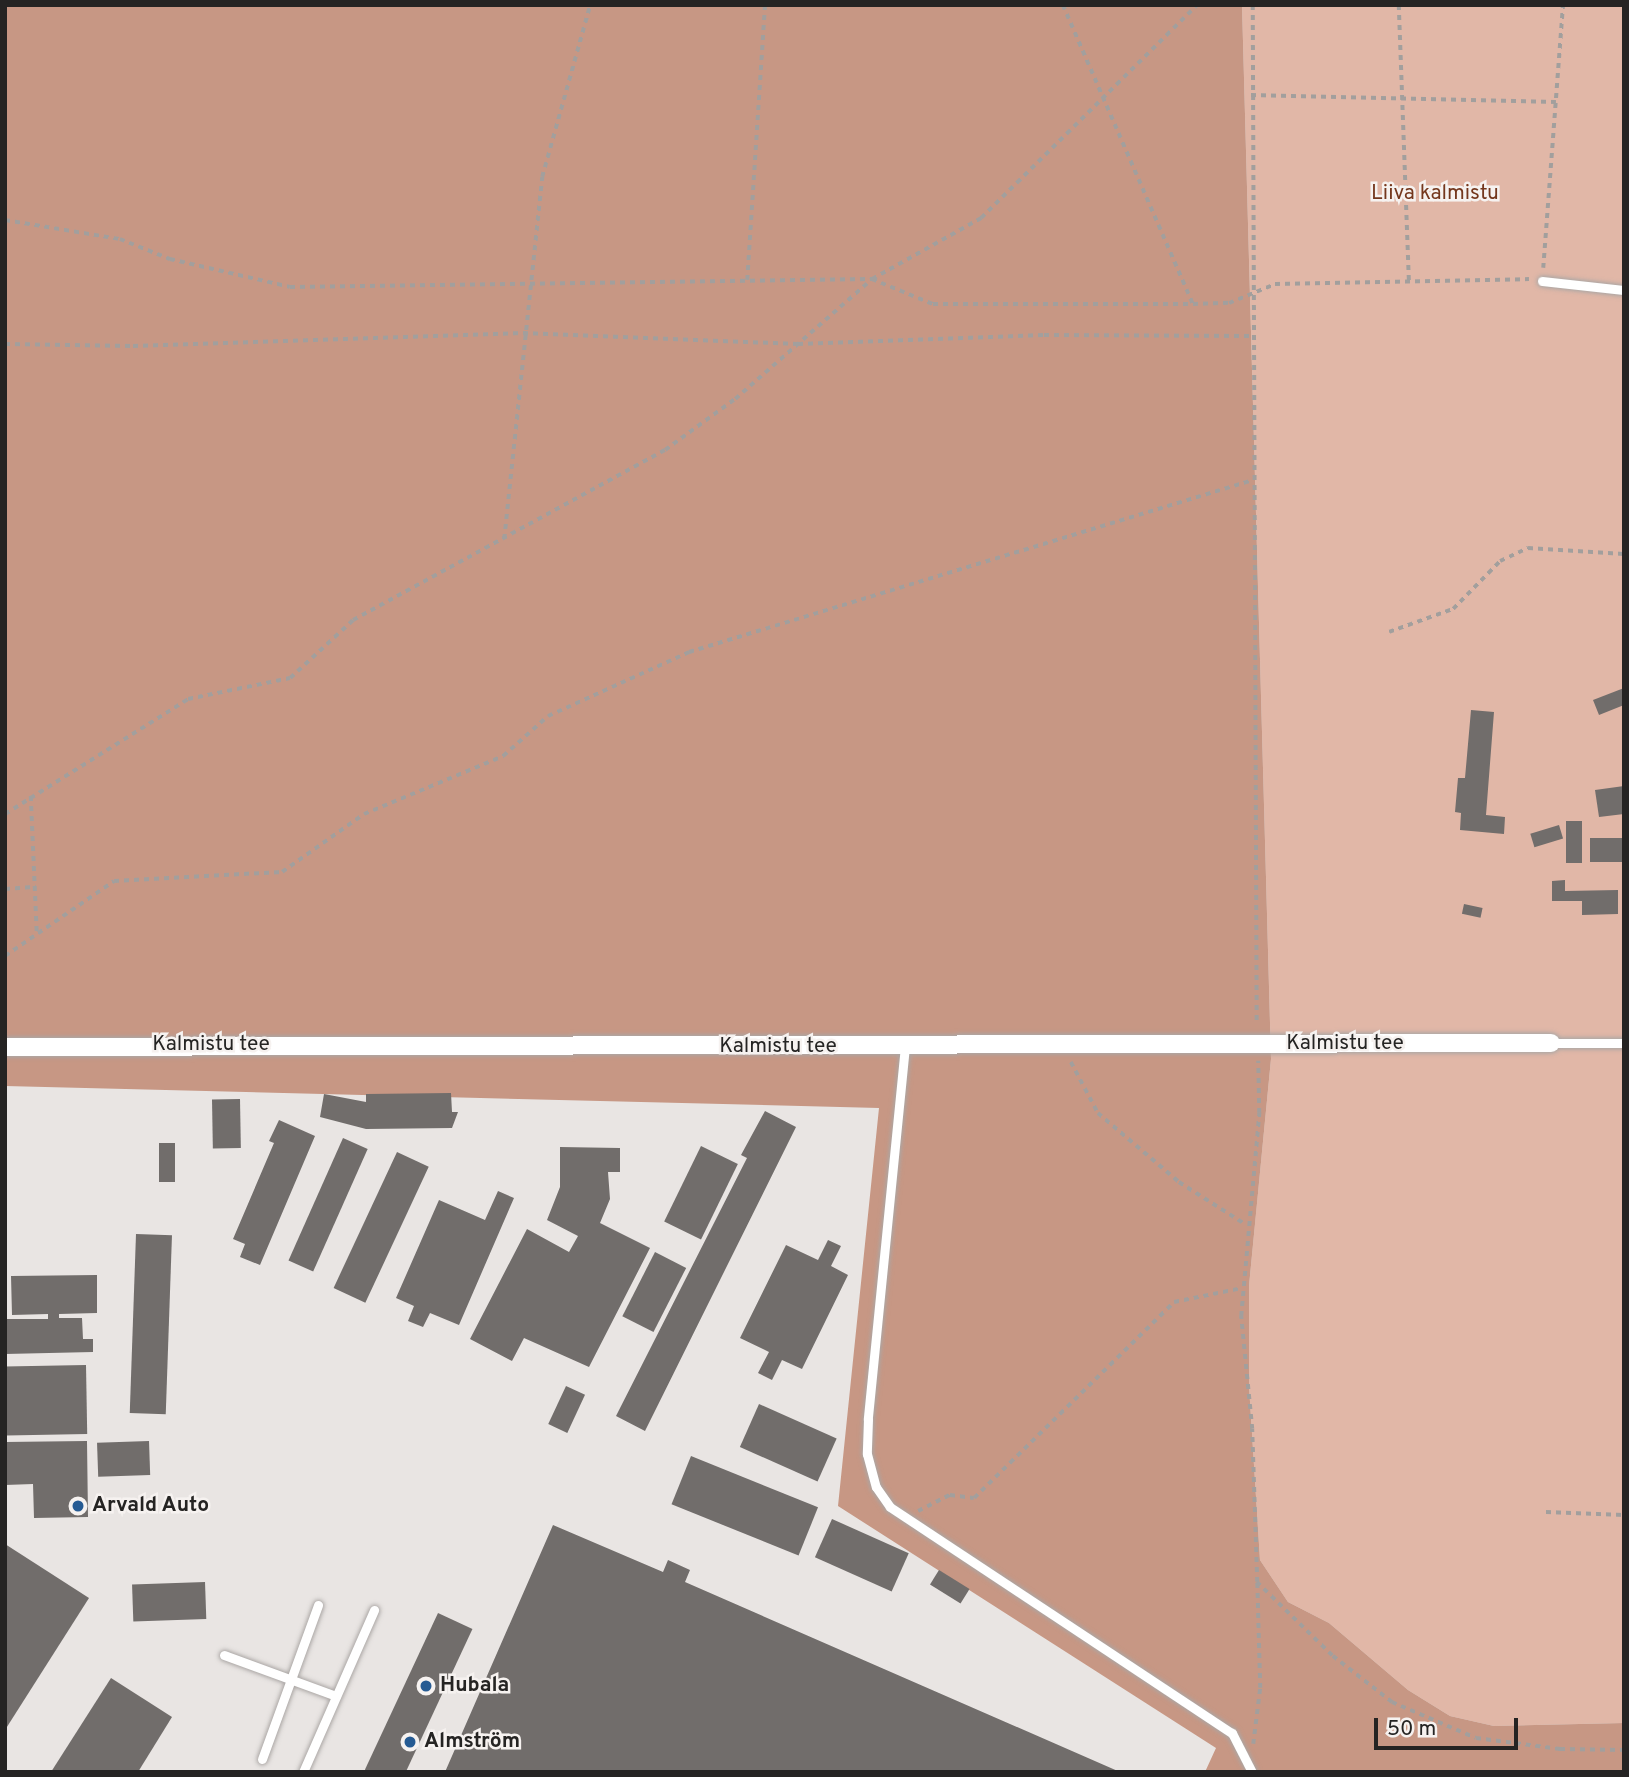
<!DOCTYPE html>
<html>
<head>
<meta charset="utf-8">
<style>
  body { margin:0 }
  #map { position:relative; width:1629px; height:1777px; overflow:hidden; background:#e9e5e3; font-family:Overpass,sans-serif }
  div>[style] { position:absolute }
  .green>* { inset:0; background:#e1b7a7 }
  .forest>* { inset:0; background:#c79784 }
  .building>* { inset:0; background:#716d6b; transform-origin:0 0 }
  .path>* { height:3.5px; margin-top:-1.75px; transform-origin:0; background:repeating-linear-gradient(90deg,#a29f9d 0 5px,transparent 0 10px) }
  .roads { filter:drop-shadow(0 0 2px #aba7a5) drop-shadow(0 0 2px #aba7a5) }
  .lane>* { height:9px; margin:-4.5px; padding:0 4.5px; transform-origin:4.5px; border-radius:4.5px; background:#fff }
  .street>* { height:18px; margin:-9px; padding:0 9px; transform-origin:9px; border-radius:9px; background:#fff }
  .dots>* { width:19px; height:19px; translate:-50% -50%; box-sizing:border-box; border:4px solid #f6f2f0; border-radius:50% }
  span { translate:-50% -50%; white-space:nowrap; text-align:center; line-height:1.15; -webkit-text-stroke:5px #f6f2f0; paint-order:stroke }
  .park-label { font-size:21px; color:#74371d }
  .street-label { font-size:21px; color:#252423 }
  .poi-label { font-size:21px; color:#252423; font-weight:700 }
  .left { translate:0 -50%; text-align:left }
  .frame { position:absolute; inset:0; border:7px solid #252423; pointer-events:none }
  .scale { position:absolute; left:1374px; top:1718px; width:144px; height:32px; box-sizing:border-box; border:4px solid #252423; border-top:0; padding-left:9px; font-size:21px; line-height:24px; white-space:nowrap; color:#252423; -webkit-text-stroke:5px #f6f2f0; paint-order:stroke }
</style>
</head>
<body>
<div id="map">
  <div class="green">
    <div style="clip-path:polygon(1242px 5px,1624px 5px,1624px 1723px,1494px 1726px,1450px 1716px,1408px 1690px,1329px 1623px,1288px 1602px,1260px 1560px,1249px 1386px,1249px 1286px,1271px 1059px)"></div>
  </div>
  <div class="forest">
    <div style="clip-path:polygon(5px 5px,1242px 5px,1271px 1059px,1249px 1286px,1249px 1386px,1260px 1560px,1288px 1602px,1329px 1623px,1408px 1690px,1450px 1716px,1494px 1726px,1624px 1723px,1624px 1772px,1205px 1772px,1216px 1748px,838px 1506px,879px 1108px,5px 1086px)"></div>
  </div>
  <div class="building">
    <div style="clip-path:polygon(1624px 688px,1624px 705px,1599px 715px,1593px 700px)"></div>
    <div style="clip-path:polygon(1471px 710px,1494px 712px,1486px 815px,1505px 817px,1504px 834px,1460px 830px,1461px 813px,1455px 812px,1458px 778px,1465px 778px)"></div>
    <div style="clip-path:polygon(1624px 786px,1624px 814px,1599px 817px,1595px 790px)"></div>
    <div style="left:1566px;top:821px;width:16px;height:42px"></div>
    <div style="left:1559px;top:825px;width:14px;height:30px;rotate:73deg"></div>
    <div style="left:1624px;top:838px;width:24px;height:34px;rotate:90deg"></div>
    <div style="clip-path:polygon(1565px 880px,1565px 891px,1618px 890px,1618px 914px,1582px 915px,1582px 901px,1552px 901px,1552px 881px)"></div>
    <div style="left:1464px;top:904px;width:19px;height:10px;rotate:12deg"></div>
    <div style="clip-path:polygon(451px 1093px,452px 1112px,458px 1112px,452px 1128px,366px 1129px,320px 1117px,324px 1094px,366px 1102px,366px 1094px)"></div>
    <div style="left:240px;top:1099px;width:49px;height:28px;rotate:89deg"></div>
    <div style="clip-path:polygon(765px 1111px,796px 1127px,645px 1431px,616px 1416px,747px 1158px,741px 1155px)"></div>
    <div style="clip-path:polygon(279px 1120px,315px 1136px,260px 1265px,240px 1257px,245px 1244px,233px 1239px,274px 1143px,269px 1141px)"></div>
    <div style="left:343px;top:1138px;width:27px;height:134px;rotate:24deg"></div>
    <div style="left:159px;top:1143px;width:16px;height:39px"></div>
    <div style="left:701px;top:1146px;width:41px;height:84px;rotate:26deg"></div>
    <div style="clip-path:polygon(560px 1147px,620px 1148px,620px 1172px,608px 1172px,610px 1199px,600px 1223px,650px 1248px,589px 1367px,524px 1338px,512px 1361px,470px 1339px,527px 1229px,569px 1252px,578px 1236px,547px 1220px,560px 1187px)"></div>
    <div style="left:397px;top:1152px;width:35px;height:150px;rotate:25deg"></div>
    <div style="clip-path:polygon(498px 1191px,514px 1198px,459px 1325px,430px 1313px,423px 1327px,408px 1321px,414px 1306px,396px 1298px,439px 1200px,485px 1220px)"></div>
    <div style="left:136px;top:1234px;width:36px;height:179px;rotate:2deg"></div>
    <div style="clip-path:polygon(828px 1240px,841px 1246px,831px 1266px,848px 1275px,802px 1369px,782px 1360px,772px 1380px,758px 1373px,769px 1352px,740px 1338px,786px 1245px,818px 1260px)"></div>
    <div style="left:655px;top:1252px;width:35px;height:72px;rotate:27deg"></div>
    <div style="clip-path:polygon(97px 1275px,97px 1313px,59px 1314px,59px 1318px,82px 1318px,83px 1339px,93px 1339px,93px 1352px,5px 1354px,5px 1319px,48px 1319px,48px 1314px,12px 1315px,11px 1276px)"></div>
    <div style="left:86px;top:1365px;width:69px;height:81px;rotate:89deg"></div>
    <div style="left:566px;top:1386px;width:21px;height:42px;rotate:25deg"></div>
    <div style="left:759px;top:1404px;width:85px;height:47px;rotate:24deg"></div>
    <div style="clip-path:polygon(87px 1441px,88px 1517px,34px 1518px,33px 1484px,5px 1485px,5px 1442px)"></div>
    <div style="left:149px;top:1441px;width:34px;height:52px;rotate:88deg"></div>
    <div style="left:691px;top:1456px;width:137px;height:52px;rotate:22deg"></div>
    <div style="left:832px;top:1519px;width:84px;height:42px;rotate:24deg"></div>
    <div style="clip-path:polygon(553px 1525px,663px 1572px,668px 1560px,690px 1570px,685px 1582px,1120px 1772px,445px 1772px)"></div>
    <div style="clip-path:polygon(5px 1544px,89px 1598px,5px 1730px)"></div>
    <div style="left:939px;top:1570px;width:36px;height:17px;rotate:32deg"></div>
    <div style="left:205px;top:1582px;width:37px;height:73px;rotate:88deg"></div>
    <div style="left:438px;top:1613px;width:38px;height:173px;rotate:25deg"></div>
    <div style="clip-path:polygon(111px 1678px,172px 1717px,151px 1751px,138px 1772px,51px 1772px)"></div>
  </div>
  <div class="path">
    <div style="left:1063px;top:5px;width:326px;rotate:66.5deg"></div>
    <div style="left:1193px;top:304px;width:36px;rotate:-2deg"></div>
    <div style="left:1229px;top:303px;width:50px;rotate:-22.4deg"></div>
    <div style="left:1275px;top:284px;width:254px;rotate:-1.1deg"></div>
    <div style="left:1253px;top:5px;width:1020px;rotate:89.78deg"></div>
    <div style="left:1399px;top:5px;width:279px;rotate:87.9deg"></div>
    <div style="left:1251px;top:95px;width:305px;rotate:1.3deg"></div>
    <div style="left:5px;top:220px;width:117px;rotate:9.4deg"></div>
    <div style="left:120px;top:239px;width:54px;rotate:21.8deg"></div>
    <div style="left:170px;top:259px;width:123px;rotate:13.1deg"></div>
    <div style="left:290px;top:287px;width:582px;rotate:-0.79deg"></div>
    <div style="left:872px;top:279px;width:66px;rotate:22.3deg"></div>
    <div style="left:933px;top:304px;width:260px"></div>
    <div style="left:1543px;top:268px;width:264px;rotate:-85.7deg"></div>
    <div style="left:747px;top:280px;width:276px;rotate:-86.3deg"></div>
    <div style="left:5px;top:344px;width:128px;rotate:0.9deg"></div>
    <div style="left:133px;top:346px;width:390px;rotate:-1.9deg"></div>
    <div style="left:523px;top:333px;width:275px;rotate:2.3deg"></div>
    <div style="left:798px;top:344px;width:246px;rotate:-2.1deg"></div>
    <div style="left:1044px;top:335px;width:208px;rotate:0.3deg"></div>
    <div style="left:504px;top:539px;width:364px;rotate:-84deg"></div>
    <div style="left:542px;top:177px;width:179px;rotate:-74.4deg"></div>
    <div style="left:1389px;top:632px;width:68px;rotate:-19.8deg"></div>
    <div style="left:1453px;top:609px;width:67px;rotate:-45.6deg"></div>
    <div style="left:1500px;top:561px;width:31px;rotate:-25deg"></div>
    <div style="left:1528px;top:548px;width:96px;rotate:3.6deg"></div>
    <div style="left:31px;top:796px;width:136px;rotate:87.5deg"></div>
    <div style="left:5px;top:814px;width:216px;rotate:-32.1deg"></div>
    <div style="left:188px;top:699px;width:104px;rotate:-11.6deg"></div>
    <div style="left:290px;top:678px;width:86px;rotate:-42.6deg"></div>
    <div style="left:353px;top:620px;width:355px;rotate:-28.6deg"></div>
    <div style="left:665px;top:450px;width:87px;rotate:-36.1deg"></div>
    <div style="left:735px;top:399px;width:182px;rotate:-41.2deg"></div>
    <div style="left:872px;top:279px;width:125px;rotate:-29.2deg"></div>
    <div style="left:981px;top:218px;width:303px;rotate:-44.6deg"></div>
    <div style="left:5px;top:889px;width:31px;rotate:-4deg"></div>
    <div style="left:5px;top:956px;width:132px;rotate:-34.5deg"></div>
    <div style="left:114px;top:881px;width:168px;rotate:-3.1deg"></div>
    <div style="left:282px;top:872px;width:100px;rotate:-35.3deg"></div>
    <div style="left:364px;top:814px;width:151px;rotate:-22.6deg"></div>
    <div style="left:503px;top:756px;width:60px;rotate:-41.6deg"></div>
    <div style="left:548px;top:716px;width:155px;rotate:-24.4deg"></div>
    <div style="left:689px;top:652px;width:590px;rotate:-16.96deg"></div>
    <div style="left:1071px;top:1062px;width:58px;rotate:62.1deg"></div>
    <div style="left:1098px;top:1113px;width:106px;rotate:40.4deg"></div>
    <div style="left:1179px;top:1182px;width:78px;rotate:32.5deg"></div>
    <div style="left:918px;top:1511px;width:36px;rotate:-27deg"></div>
    <div style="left:950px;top:1495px;width:24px;rotate:7deg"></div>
    <div style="left:974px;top:1498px;width:280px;rotate:-44.4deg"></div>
    <div style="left:1174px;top:1302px;width:69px;rotate:-11.6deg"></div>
    <div style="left:1546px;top:1512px;width:78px;rotate:2.2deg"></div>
    <div style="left:1257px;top:1582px;width:106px;rotate:44.2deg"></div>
    <div style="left:1333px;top:1656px;width:75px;rotate:37.9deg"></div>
    <div style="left:1392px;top:1702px;width:91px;rotate:23.2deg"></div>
    <div style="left:1476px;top:1738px;width:85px;rotate:7.5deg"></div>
    <div style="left:1560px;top:1749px;width:64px;rotate:0.9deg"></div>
    <div style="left:1253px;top:1744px;width:56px;rotate:-82.9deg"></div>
    <div style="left:1260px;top:1688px;width:106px;rotate:-91.6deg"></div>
    <div style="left:1257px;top:1582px;width:153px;rotate:-91.9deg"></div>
    <div style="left:1252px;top:1429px;width:114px;rotate:-95.6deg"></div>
    <div style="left:1241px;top:1316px;width:204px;rotate:-84.9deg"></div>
    <div style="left:1259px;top:1113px;width:52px;rotate:-91.1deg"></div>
  </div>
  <div class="roads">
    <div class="lane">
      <div style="left:1542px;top:281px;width:82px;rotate:6.3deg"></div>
      <div style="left:1551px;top:1043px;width:73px"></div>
      <div style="left:905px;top:1046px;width:375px;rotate:95.7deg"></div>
      <div style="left:868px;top:1419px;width:35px;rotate:92deg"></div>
      <div style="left:867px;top:1454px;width:34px;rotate:75deg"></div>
      <div style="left:876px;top:1487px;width:24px;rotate:55deg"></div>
      <div style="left:890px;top:1507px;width:410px;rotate:33.5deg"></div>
      <div style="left:1232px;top:1733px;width:44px;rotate:62.9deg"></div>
      <div style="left:224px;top:1655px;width:119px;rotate:20.1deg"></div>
      <div style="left:262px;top:1759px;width:164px;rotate:-70deg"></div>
      <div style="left:303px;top:1772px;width:177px;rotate:-66.3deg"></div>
    </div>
    <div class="street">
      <div style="left:5px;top:1047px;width:1546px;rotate:-0.15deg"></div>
    </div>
  </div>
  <div class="dots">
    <div style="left:78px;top:1506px;background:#265b93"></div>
    <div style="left:426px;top:1686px;background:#265b93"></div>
    <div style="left:410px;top:1742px;background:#265b93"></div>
  </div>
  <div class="park-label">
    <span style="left:1435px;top:194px">Liiva kalmistu</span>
  </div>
  <div class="street-label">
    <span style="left:1345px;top:1044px">Kalmistu tee</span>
    <span style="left:211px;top:1045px">Kalmistu tee</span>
    <span style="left:778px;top:1047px">Kalmistu tee</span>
  </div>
  <div class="poi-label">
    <span class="left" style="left:92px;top:1506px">Arvald Auto</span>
    <span class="left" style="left:440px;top:1686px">Hubala</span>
    <span class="left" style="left:424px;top:1742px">Almström</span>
  </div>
  <div class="frame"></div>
  <div class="scale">50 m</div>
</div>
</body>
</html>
